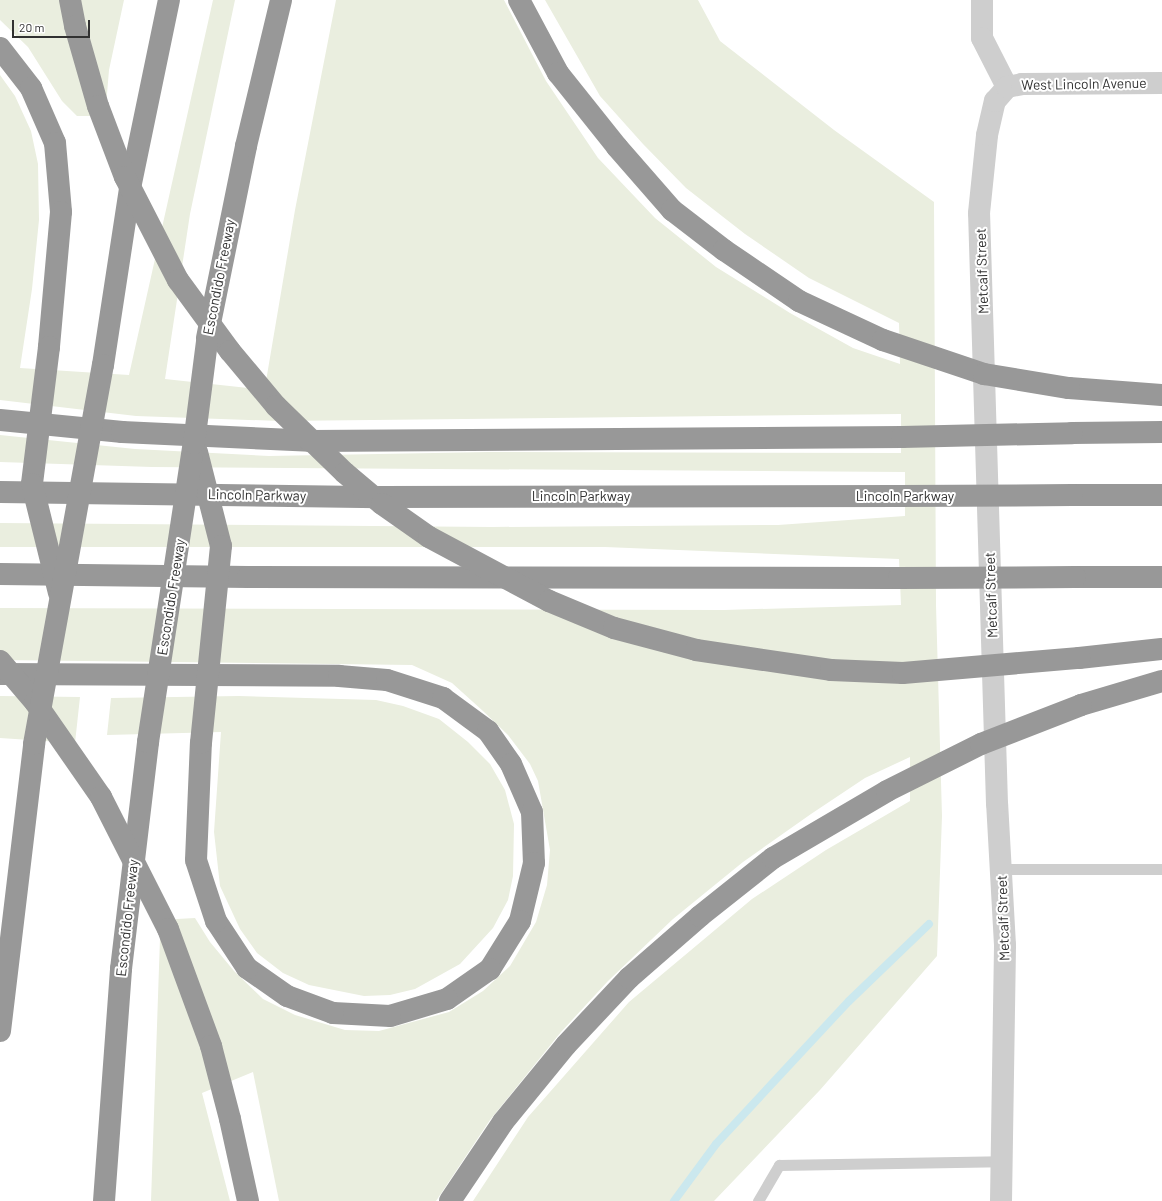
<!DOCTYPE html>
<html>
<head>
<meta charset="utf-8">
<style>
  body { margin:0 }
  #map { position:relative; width:1162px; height:1201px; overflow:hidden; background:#fff; font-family:Barlow,sans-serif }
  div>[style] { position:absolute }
  .green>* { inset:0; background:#eaeedf }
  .stream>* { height:8px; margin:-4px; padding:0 4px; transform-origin:4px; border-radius:4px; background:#cbe8ee }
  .service>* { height:11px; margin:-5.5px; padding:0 5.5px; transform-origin:5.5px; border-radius:5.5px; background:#cecece }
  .minor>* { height:22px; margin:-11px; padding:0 11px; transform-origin:11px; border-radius:11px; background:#cecece }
  .tertiary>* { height:22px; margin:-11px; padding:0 11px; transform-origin:11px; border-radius:11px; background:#cecece }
  .motorway>* { height:22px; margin:-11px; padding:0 11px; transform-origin:11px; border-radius:11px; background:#989898 }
  .motorway-bridge>* { height:22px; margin:-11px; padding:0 11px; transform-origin:11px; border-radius:11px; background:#989898 }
  span { translate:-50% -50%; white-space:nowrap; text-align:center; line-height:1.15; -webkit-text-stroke:4px #fff; paint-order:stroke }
  .street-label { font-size:14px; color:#313131 }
  .scale { position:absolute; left:12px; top:20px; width:78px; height:18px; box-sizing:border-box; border:2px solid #313131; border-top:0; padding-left:5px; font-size:12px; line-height:14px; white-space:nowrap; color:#313131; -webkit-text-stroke:3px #fff; paint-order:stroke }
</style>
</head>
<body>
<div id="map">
  <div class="green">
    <div style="clip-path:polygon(0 0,124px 0,109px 70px,106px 106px,101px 116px,77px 116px,62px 101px,28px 47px,0 20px)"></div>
    <div style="clip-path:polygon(213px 0,235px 0,190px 214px,165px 379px,248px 388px,265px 387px,295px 210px,336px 0,504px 0,546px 81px,598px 158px,655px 218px,716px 267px,790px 313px,853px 348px,900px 364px,899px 323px,809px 278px,745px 234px,686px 188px,643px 144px,600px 96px,545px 0,698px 0,720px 41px,834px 130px,934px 202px,936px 605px,942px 816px,937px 956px,820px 1090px,714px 1201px,473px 1201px,528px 1117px,629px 1002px,752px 899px,826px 850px,910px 801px,910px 757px,865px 778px,811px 814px,743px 862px,673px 919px,608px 981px,561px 1032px,490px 1120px,436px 1201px,279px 1201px,253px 1072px,202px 1093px,230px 1201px,151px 1201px,160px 938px,165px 923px,177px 919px,195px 918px,210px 942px,234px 971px,263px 999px,295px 1015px,345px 1030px,379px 1031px,449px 1012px,483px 991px,510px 966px,536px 922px,547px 885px,550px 850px,538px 781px,530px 764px,508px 735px,483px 711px,452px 683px,412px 665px,0 660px,0 608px,724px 610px,901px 605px,899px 559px,605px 547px,0 547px,0 523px,492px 527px,778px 525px,905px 516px,905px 472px,152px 467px,0 462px,0 435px,135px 449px,269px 456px,489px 452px,901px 453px,901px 414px,280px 421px,136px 416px,0 400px,0 75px,15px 96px,31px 131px,38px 164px,39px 220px,32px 289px,20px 368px,129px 375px)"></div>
    <div style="clip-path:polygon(0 696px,80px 697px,75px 743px,0 738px)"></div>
    <div style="clip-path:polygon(239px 696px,376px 700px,403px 706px,439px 719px,468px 742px,490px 764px,505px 790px,514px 824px,513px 876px,508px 900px,493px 928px,460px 964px,415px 989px,390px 995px,364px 996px,309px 985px,283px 973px,257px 953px,240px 929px,220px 886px,214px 832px,221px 732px,107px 735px,111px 698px)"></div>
  </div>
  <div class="stream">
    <div style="left:674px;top:1201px;width:71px;rotate:-53.6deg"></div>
    <div style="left:716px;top:1144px;width:195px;rotate:-47.1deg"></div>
    <div style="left:849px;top:1001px;width:111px;rotate:-43.9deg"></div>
  </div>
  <div class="service">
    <div style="left:1001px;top:869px;width:161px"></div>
    <div style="left:758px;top:1201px;width:42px;rotate:-59.7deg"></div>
    <div style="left:779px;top:1165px;width:221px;rotate:-1deg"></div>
  </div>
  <div class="minor">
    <div style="left:982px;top:0;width:38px;rotate:90deg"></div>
    <div style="left:982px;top:38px;width:55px;rotate:63deg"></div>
  </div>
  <div class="tertiary">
    <div style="left:1001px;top:1201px;width:256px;rotate:-89.1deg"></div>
    <div style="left:1005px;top:945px;width:141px;rotate:-93.2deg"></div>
    <div style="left:997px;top:804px;width:591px;rotate:-91.74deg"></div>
    <div style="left:979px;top:213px;width:78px;rotate:-84.1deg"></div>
    <div style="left:987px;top:135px;width:35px;rotate:-77deg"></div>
    <div style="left:995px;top:101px;width:18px;rotate:-49deg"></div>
    <div style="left:1007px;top:87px;width:15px;rotate:-11deg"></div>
    <div style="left:1022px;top:84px;width:140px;rotate:-0.4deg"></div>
  </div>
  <div class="motorway">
    <div style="left:519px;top:0;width:83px;rotate:61.9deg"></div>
    <div style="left:558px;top:73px;width:95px;rotate:51.4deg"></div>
    <div style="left:617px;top:147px;width:84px;rotate:48.9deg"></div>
    <div style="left:672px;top:210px;width:66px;rotate:37.6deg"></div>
    <div style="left:724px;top:250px;width:91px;rotate:34.2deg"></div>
    <div style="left:799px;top:301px;width:93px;rotate:24.9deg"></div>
    <div style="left:0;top:48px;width:51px;rotate:52.2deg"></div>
    <div style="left:31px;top:88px;width:60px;rotate:66.4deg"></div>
    <div style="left:55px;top:143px;width:69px;rotate:85deg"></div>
    <div style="left:61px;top:212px;width:136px;rotate:95.1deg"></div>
    <div style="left:207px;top:338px;width:196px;rotate:-78.5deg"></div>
    <div style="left:246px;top:146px;width:150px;rotate:-76.5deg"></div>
    <div style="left:103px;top:365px;width:179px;rotate:-81.3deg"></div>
    <div style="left:130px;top:188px;width:192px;rotate:-78.3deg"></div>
    <div style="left:1069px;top:388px;width:93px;rotate:4.3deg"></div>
    <div style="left:0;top:420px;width:123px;rotate:5.6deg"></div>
    <div style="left:122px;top:432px;width:188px;rotate:2.7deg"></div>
    <div style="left:310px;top:441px;width:592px;rotate:-0.39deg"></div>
    <div style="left:1072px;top:433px;width:90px;rotate:-0.6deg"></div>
    <div style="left:0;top:492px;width:380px;rotate:0.8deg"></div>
    <div style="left:380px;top:497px;width:519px;rotate:-0.11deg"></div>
    <div style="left:1072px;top:495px;width:90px"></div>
    <div style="left:0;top:574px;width:248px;rotate:0.7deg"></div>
    <div style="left:248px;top:577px;width:651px;rotate:0.09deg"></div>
    <div style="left:1075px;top:577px;width:87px"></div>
    <div style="left:1079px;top:658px;width:83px;rotate:-6.2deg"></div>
    <div style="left:0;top:674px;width:339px;rotate:0.3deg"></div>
    <div style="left:339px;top:676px;width:48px;rotate:4.8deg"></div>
    <div style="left:387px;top:680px;width:59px;rotate:17.8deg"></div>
    <div style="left:443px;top:698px;width:56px;rotate:36.3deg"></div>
    <div style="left:488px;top:731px;width:40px;rotate:55.1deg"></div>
    <div style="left:511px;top:764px;width:52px;rotate:66.4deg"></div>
    <div style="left:532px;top:812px;width:51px;rotate:87.8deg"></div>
    <div style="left:534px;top:863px;width:60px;rotate:103.6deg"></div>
    <div style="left:520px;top:921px;width:57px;rotate:122deg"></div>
    <div style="left:490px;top:969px;width:52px;rotate:145.1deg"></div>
    <div style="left:447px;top:999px;width:59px;rotate:163.4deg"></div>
    <div style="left:390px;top:1016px;width:57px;rotate:-177deg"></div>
    <div style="left:333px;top:1013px;width:49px;rotate:-159.7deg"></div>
    <div style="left:287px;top:996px;width:49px;rotate:-145deg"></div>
    <div style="left:247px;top:968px;width:56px;rotate:-123.4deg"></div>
    <div style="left:216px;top:921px;width:64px;rotate:-108.2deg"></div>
    <div style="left:196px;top:860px;width:117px;rotate:-87.6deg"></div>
    <div style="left:1081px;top:705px;width:84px;rotate:-16.5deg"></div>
    <div style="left:0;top:1031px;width:289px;rotate:-83.2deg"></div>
    <div style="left:230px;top:1119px;width:84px;rotate:77.6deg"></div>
    <div style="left:104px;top:1201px;width:233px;rotate:-85.8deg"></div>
    <div style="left:121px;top:969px;width:229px;rotate:-83.2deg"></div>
    <div style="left:450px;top:1201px;width:95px;rotate:-56.1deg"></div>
    <div style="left:503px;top:1122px;width:99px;rotate:-50.7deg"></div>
    <div style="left:566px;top:1045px;width:92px;rotate:-46.8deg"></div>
    <div style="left:629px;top:978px;width:94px;rotate:-41.1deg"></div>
    <div style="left:700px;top:916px;width:93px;rotate:-38.5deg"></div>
    <div style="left:773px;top:858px;width:132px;rotate:-30.4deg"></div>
  </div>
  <div class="motorway-bridge">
    <div style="left:70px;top:0;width:26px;rotate:79deg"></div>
    <div style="left:75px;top:26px;width:83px;rotate:74deg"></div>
    <div style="left:98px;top:106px;width:76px;rotate:69.2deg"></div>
    <div style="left:125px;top:177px;width:116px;rotate:62.8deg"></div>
    <div style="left:178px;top:280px;width:88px;rotate:53.8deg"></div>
    <div style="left:230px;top:351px;width:72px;rotate:50.1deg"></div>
    <div style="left:276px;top:406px;width:96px;rotate:44.2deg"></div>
    <div style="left:345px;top:473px;width:48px;rotate:40deg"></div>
    <div style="left:382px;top:504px;width:57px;rotate:35.1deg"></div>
    <div style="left:429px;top:537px;width:136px;rotate:28.1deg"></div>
    <div style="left:549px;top:601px;width:70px;rotate:22.6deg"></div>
    <div style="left:614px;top:628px;width:85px;rotate:15deg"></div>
    <div style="left:696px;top:650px;width:136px;rotate:8.4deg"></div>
    <div style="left:831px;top:670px;width:72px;rotate:2.4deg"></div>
    <div style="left:903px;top:673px;width:177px;rotate:-4.9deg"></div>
    <div style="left:883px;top:340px;width:107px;rotate:18.6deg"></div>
    <div style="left:984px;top:374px;width:86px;rotate:9.4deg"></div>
    <div style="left:49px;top:347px;width:138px;rotate:97.1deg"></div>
    <div style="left:32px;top:484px;width:112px;rotate:76.1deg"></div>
    <div style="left:902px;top:437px;width:170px;rotate:-1.3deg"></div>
    <div style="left:197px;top:452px;width:97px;rotate:75.7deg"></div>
    <div style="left:221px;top:546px;width:198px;rotate:95.8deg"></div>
    <div style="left:899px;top:496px;width:173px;rotate:-0.3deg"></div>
    <div style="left:899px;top:578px;width:176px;rotate:-0.3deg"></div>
    <div style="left:0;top:661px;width:54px;rotate:49.5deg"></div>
    <div style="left:35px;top:702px;width:116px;rotate:55.2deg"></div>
    <div style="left:101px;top:797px;width:148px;rotate:63.1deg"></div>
    <div style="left:168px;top:929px;width:125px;rotate:69.8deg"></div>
    <div style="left:211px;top:1046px;width:75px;rotate:75.4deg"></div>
    <div style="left:148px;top:742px;width:303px;rotate:-81.3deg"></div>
    <div style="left:194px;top:443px;width:103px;rotate:-82.7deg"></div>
    <div style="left:34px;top:744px;width:385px;rotate:-79.7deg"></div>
    <div style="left:887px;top:791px;width:105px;rotate:-26.6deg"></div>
    <div style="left:981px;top:744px;width:107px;rotate:-21.3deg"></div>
  </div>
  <div class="street-label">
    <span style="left:1084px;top:84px;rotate:-1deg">West Lincoln Avenue</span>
    <span style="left:982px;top:271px;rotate:-92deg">Metcalf Street</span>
    <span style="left:219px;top:277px;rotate:-79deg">Escondido Freeway</span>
    <span style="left:257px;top:495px;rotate:1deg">Lincoln Parkway</span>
    <span style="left:581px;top:496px">Lincoln Parkway</span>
    <span style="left:905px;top:496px">Lincoln Parkway</span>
    <span style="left:991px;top:595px;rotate:-92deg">Metcalf Street</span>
    <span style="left:171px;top:597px;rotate:-81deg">Escondido Freeway</span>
    <span style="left:127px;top:918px;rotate:-84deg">Escondido Freeway</span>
    <span style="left:1003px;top:918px;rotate:-92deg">Metcalf Street</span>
  </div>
  <div class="scale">20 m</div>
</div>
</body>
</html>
